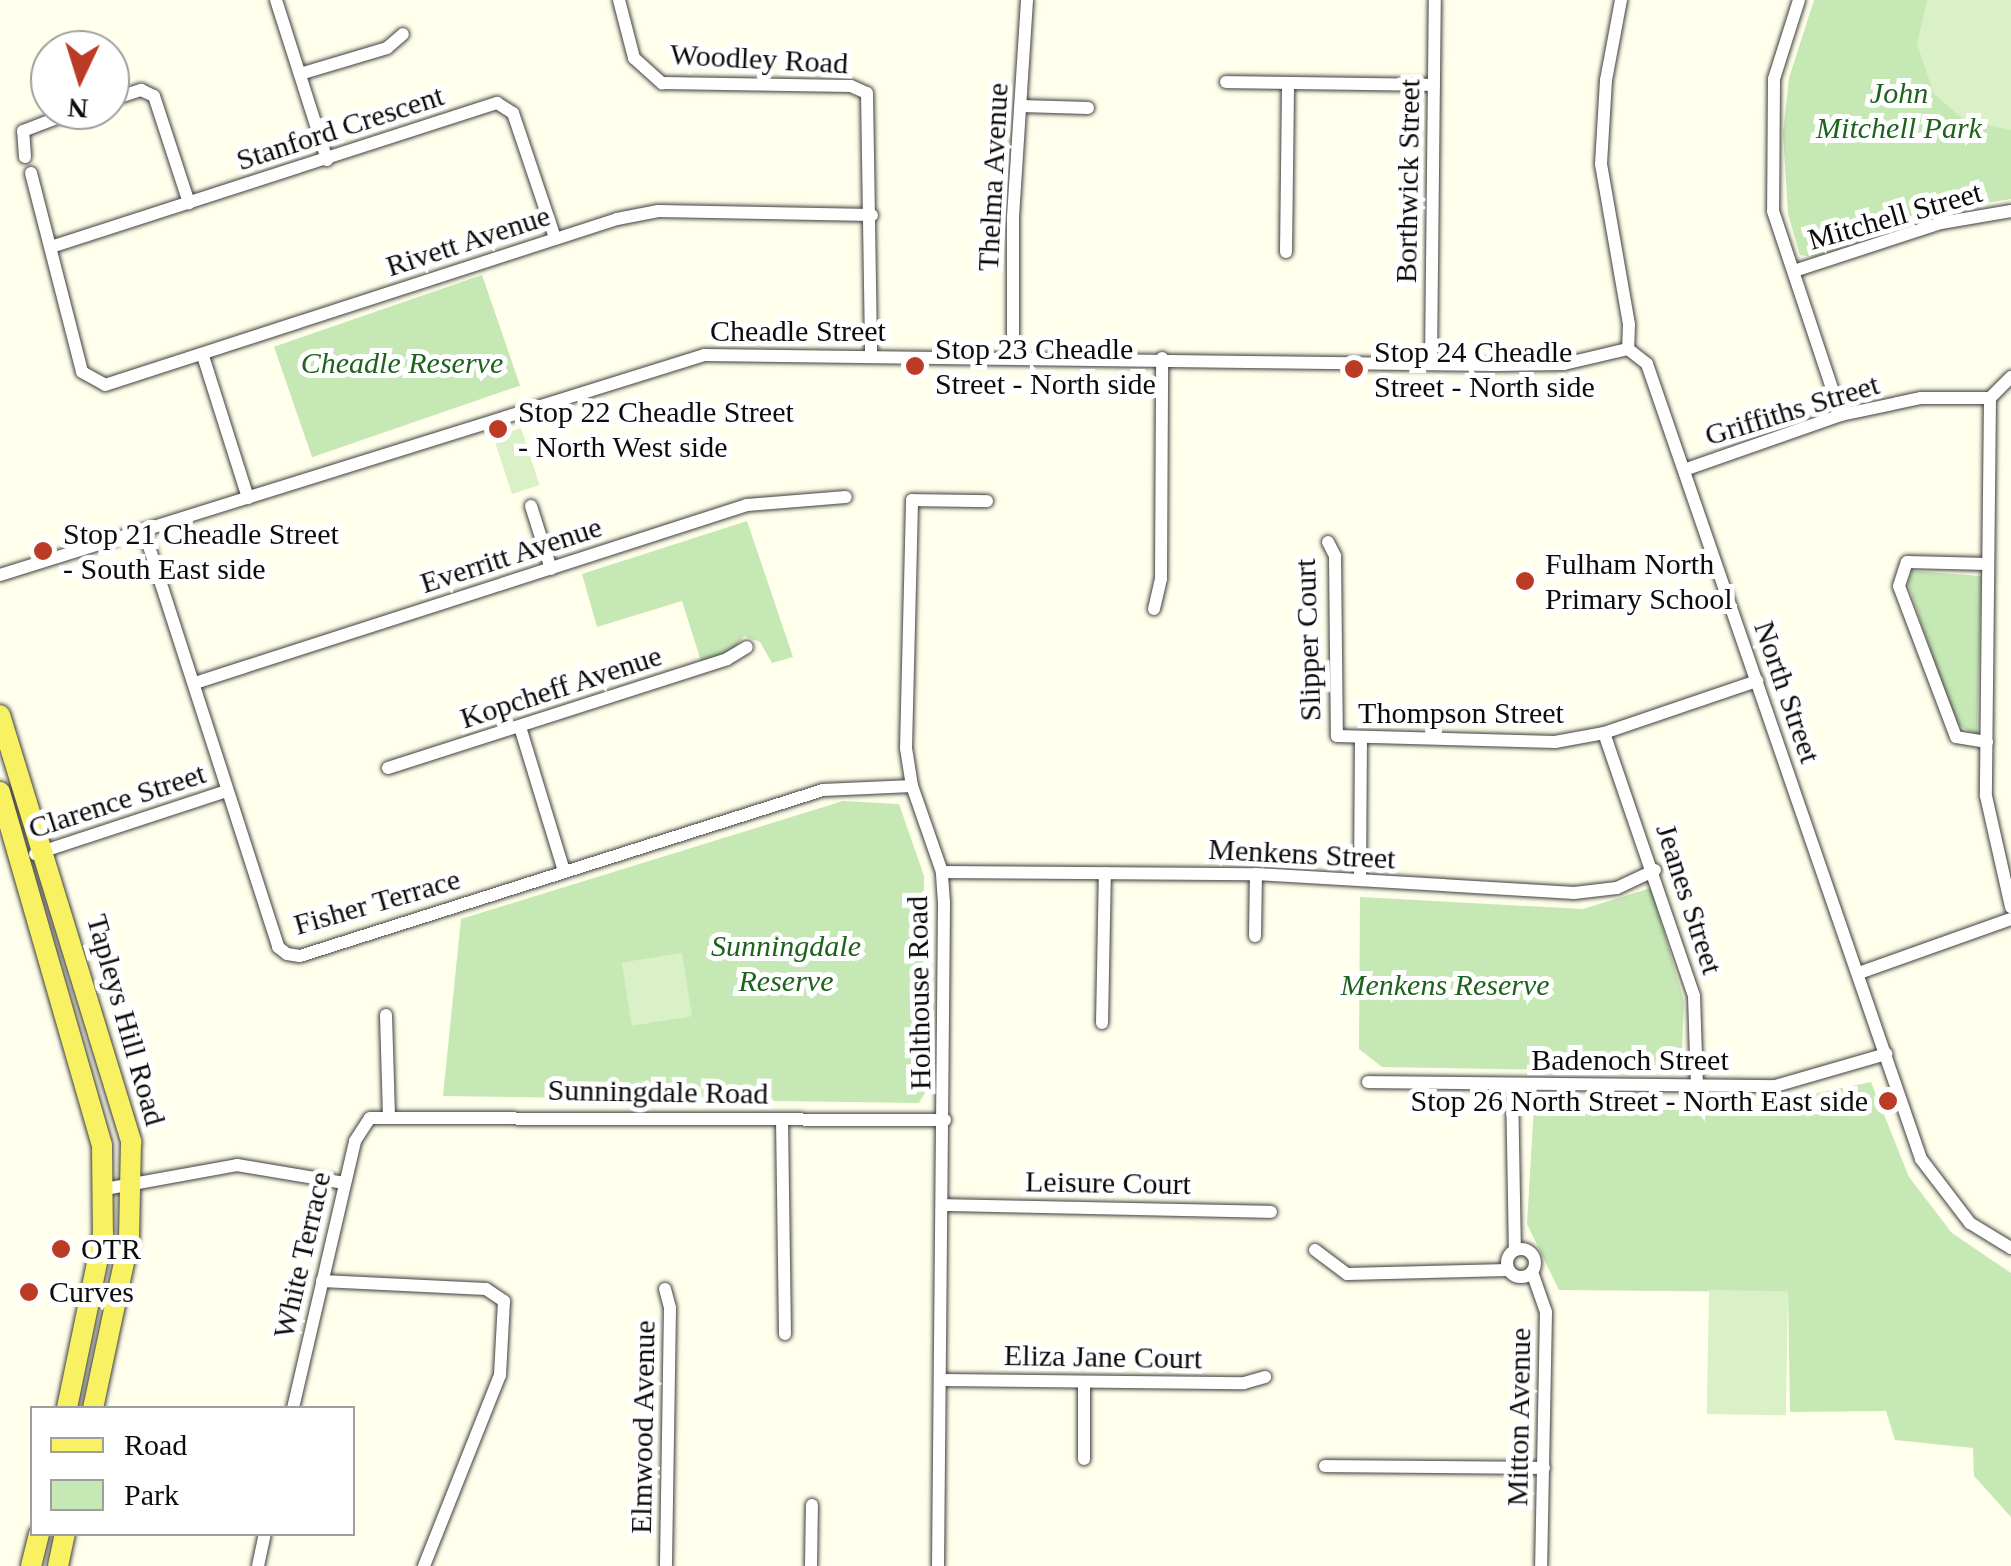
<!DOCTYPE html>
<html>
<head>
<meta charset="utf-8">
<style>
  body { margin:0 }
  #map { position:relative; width:2011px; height:1566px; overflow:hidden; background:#ffffeb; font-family:Georgia,serif }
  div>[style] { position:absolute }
  .green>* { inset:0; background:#c6e8b5; transform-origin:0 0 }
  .pitch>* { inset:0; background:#daf0c7; transform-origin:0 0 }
  .roads { filter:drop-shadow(0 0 2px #3f3f3f) drop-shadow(0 0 2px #3f3f3f) }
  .street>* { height:12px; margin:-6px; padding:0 6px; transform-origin:6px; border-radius:6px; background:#fff }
  .street>.ring { margin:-6px; padding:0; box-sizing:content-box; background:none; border:12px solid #fff; border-radius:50% }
  .primary>* { height:20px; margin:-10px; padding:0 10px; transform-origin:10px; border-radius:10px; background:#f8f162 }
  .dots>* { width:28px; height:28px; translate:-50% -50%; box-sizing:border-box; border:5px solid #fff; border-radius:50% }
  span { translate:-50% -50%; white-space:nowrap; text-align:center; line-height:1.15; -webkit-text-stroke:10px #fff; paint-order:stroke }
  .street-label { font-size:30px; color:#0c0c0c }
  .park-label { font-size:30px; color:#1e631d; font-style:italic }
  .poi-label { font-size:30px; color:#0c0c0c }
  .left { translate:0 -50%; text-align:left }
  .right { translate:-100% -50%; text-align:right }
  .legend { position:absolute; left:30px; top:1406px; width:325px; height:130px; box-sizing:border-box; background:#fff; border:2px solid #9e9e9e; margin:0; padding:12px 18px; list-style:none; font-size:30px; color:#0c0c0c }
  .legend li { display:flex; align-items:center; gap:20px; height:50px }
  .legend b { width:50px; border:2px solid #9e9e9e }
  .north { position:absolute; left:30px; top:30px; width:100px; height:100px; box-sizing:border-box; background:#fff; border:2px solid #9e9e9e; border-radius:50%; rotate:184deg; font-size:28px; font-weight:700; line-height:40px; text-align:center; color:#0c0c0c }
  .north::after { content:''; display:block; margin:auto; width:35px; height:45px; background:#bb3b25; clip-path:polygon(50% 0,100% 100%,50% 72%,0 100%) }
</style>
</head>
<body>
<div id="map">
  <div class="green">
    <div style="clip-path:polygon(1814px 0,2011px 0,2011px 199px,1961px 207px,1815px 257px,1800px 255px,1788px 214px,1783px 133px,1789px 78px)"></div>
    <div style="left:482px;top:275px;width:117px;height:220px;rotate:71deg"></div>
    <div style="clip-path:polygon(747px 521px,793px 657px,772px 663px,760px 642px,744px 636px,730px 653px,701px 661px,682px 601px,597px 627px,582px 574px)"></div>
    <div style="clip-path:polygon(1912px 571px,1981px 576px,1977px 735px,1956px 724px,1908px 584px)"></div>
    <div style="clip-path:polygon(843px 801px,899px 804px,924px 876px,926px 1091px,919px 1103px,443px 1096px,461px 919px)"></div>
    <div style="clip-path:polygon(1651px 888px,1684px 1001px,1681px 1072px,1382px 1067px,1359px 1049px,1360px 897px,1583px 909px)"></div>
    <div style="clip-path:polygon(1871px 1082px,1909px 1177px,1952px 1233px,2011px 1273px,2011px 1517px,1974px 1476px,1973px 1448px,1895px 1440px,1886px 1411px,1790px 1412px,1788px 1292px,1559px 1290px,1527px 1224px,1534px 1105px,1754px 1106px)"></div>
  </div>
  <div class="pitch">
    <div style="clip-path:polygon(1927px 0,2011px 0,2011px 130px,1964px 120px,1934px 94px,1917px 44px)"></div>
    <div style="left:521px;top:428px;width:60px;height:29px;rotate:72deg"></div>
    <div style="left:682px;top:953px;width:64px;height:61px;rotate:81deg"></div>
    <div style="left:1709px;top:1290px;width:79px;height:124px;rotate:1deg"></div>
  </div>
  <div class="roads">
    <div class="street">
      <div style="left:276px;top:0;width:168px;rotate:72.3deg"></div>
      <div style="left:619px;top:0;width:60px;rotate:75.5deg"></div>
      <div style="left:634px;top:58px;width:38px;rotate:42deg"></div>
      <div style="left:662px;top:83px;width:189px;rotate:0.9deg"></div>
      <div style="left:851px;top:86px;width:17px;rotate:24deg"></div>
      <div style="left:867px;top:93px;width:263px;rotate:89.1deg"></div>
      <div style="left:1621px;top:0;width:81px;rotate:100.6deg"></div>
      <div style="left:1606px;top:80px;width:84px;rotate:93.4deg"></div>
      <div style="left:1601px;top:164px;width:162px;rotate:80.1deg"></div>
      <div style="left:1629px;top:324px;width:25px;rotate:92deg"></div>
      <div style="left:1799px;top:0;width:83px;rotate:107.6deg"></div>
      <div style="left:1774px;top:79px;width:132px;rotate:90.4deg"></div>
      <div style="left:1773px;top:211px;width:215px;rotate:71.6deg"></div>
      <div style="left:300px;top:74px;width:91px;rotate:-16.6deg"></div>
      <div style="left:387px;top:48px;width:21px;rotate:-41deg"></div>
      <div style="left:1226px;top:82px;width:208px;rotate:0.8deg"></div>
      <div style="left:110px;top:100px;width:33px;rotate:-18deg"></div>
      <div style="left:141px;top:90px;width:14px;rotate:25deg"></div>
      <div style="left:154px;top:96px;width:113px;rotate:71.9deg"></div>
      <div style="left:1021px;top:106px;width:67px;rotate:1.7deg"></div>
      <div style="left:25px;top:157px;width:26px;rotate:-94deg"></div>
      <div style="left:23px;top:131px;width:59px;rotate:-20.9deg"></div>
      <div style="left:31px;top:173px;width:205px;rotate:75.6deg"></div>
      <div style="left:82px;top:372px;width:26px;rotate:29deg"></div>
      <div style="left:105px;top:385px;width:538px;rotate:-17.96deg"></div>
      <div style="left:617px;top:219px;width:42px;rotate:-11deg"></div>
      <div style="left:658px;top:211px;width:214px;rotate:1.1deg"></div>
      <div style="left:54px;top:246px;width:466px;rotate:-17.9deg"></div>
      <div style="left:497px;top:103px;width:19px;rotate:32deg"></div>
      <div style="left:513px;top:113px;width:132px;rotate:71.4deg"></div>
      <div style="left:1286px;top:252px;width:168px;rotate:-89.3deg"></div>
      <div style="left:1794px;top:271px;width:155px;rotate:-18.1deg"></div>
      <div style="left:1941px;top:223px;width:71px;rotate:-9.7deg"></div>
      <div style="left:1628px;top:349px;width:24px;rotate:38deg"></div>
      <div style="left:1647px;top:364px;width:841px;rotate:70.98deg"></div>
      <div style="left:1921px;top:1159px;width:81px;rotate:52.6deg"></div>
      <div style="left:1970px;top:1223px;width:48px;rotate:31.4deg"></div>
      <div style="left:203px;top:356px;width:149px;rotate:72.4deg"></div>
      <div style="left:1013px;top:356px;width:139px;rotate:-90deg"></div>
      <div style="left:1013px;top:217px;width:217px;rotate:-86.3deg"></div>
      <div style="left:1431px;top:362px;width:362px;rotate:-89.4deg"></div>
      <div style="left:1990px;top:398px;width:398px;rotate:90.6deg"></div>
      <div style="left:1986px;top:796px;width:114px;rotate:77.3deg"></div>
      <div style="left:1990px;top:398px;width:30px;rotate:-45deg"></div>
      <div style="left:1684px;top:470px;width:166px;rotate:-19.3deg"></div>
      <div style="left:1841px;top:415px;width:82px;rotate:-12deg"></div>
      <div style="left:1921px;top:398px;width:69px"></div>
      <div style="left:531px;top:506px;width:66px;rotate:72.4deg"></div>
      <div style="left:144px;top:531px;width:437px;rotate:72.1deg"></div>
      <div style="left:278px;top:947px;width:11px;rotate:38deg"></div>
      <div style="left:287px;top:954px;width:13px;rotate:9deg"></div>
      <div style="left:300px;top:956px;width:549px;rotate:-17.61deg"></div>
      <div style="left:823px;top:790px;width:89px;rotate:-2.6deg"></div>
      <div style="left:1328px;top:542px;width:16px;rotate:63deg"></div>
      <div style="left:1335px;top:556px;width:180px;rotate:89.4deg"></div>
      <div style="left:1337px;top:736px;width:218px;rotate:1.6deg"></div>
      <div style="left:1555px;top:742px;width:50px;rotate:-10.4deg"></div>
      <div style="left:1604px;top:733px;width:162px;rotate:-18.8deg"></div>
      <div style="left:0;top:575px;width:738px;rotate:-17.35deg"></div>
      <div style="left:704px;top:355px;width:790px;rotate:0.73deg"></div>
      <div style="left:1494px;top:365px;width:70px;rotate:-0.8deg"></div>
      <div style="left:1564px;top:364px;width:66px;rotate:-13.2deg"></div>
      <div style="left:1154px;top:609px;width:31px;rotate:-77deg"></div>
      <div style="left:1161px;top:579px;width:221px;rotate:-89.7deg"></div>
      <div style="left:195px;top:683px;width:580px;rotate:-17.87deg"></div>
      <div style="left:747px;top:505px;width:99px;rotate:-4.6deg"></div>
      <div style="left:520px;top:727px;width:151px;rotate:73deg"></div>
      <div style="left:1604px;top:733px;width:278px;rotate:71.1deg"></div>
      <div style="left:1694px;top:996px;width:91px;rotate:88.1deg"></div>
      <div style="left:1987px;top:742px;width:31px;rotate:-171deg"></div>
      <div style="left:1956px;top:737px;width:161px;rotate:-110.7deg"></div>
      <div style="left:1899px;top:586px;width:25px;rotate:-72deg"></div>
      <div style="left:1907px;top:562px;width:81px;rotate:1.4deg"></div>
      <div style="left:388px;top:768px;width:356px;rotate:-17.8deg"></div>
      <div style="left:727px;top:659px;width:23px;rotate:-31deg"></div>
      <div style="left:35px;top:854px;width:202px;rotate:-18.2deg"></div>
      <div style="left:942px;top:872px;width:314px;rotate:0.4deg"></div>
      <div style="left:1256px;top:874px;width:319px;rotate:3.4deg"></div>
      <div style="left:1574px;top:893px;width:43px;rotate:-6.6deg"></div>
      <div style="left:1617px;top:888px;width:42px;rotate:-25.3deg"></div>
      <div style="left:1360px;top:879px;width:138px;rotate:-89.6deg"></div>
      <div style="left:1255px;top:936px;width:62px;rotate:-89.1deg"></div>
      <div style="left:1859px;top:973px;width:161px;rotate:-19.6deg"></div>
      <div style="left:386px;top:1015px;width:99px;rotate:88.3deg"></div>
      <div style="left:1102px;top:1023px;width:150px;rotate:-88.9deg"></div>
      <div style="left:1368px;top:1082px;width:407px;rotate:0.6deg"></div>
      <div style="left:1775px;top:1086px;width:116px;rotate:-16.1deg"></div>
      <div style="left:1512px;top:1084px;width:166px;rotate:89deg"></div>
      <div style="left:782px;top:1119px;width:215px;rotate:89.2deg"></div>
      <div style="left:105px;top:1189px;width:134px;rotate:-10.3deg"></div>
      <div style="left:237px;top:1165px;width:109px;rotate:9.5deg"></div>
      <div style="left:943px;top:1205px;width:328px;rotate:1.2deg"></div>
      <div class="ring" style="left:1507px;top:1249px;width:16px;height:16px"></div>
      <div style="left:1315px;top:1250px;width:40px;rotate:37deg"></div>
      <div style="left:1347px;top:1274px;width:161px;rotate:-1.4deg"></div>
      <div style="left:1532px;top:1272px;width:42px;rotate:70.7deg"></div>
      <div style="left:1546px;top:1312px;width:254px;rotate:91.1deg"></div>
      <div style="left:322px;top:1281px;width:164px;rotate:2.8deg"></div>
      <div style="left:486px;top:1289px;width:22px;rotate:34deg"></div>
      <div style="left:504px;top:1301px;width:74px;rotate:93.1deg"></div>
      <div style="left:500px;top:1375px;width:206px;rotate:111.7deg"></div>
      <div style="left:665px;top:1289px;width:20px;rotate:75deg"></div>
      <div style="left:670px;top:1308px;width:258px;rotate:90.9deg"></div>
      <div style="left:941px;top:1380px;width:303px;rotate:0.6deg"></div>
      <div style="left:1244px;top:1383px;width:22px;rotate:-16deg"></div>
      <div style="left:293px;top:1408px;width:274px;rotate:-76.9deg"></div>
      <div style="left:355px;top:1141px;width:27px;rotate:-57deg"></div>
      <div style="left:370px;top:1118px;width:575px;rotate:0.2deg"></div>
      <div style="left:1084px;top:1459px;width:77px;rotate:-90deg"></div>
      <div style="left:1325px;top:1466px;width:219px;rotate:0.5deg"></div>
      <div style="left:258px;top:1566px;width:33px;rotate:-78deg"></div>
      <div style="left:811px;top:1566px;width:61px;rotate:-89.1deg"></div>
      <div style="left:938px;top:1566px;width:663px;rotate:-89.48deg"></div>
      <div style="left:944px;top:903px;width:31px;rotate:-94deg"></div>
      <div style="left:942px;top:872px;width:91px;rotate:-109.2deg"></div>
      <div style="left:912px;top:786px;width:38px;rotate:-99deg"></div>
      <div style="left:906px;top:748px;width:248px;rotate:-88.6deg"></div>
      <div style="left:912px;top:500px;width:75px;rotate:0.8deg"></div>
    </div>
    <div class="primary">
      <div style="left:0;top:715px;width:447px;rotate:72.9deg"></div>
      <div style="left:131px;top:1142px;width:97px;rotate:91.2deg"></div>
      <div style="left:129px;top:1239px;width:173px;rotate:102deg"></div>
      <div style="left:0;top:792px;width:367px;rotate:73.9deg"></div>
      <div style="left:102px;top:1145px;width:89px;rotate:89.4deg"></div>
      <div style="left:103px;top:1234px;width:178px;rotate:101.7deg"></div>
      <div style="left:31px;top:1566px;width:33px;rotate:-76deg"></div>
      <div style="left:58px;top:1566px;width:33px;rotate:-78deg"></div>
    </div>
  </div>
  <div class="dots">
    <div style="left:915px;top:366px;background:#bb3b25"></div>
    <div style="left:1354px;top:369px;background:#bb3b25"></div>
    <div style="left:498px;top:429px;background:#bb3b25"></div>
    <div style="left:43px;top:551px;background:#bb3b25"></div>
    <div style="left:1525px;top:581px;background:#bb3b25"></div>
    <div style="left:1888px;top:1101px;background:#bb3b25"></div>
    <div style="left:61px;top:1249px;background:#bb3b25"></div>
    <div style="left:29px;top:1292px;background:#bb3b25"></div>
  </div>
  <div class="street-label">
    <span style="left:759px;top:59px;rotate:3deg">Woodley Road</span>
    <span style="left:340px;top:128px;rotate:-18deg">Stanford Crescent</span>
    <span style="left:993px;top:177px;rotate:-87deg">Thelma Avenue</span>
    <span style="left:1408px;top:181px;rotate:-89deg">Borthwick Street</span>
    <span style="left:1895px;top:216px;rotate:-16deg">Mitchell Street</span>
    <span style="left:468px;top:241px;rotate:-18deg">Rivett Avenue</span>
    <span style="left:798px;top:331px">Cheadle Street</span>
    <span style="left:1792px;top:410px;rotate:-17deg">Griffiths Street</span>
    <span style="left:511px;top:555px;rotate:-18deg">Everritt Avenue</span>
    <span style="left:1308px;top:640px;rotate:-92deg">Slipper Court</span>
    <span style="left:561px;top:687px;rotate:-18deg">Kopcheff Avenue</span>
    <span style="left:1787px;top:692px;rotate:71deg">North Street</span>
    <span style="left:1461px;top:713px">Thompson Street</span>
    <span style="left:117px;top:801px;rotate:-18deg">Clarence Street</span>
    <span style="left:1302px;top:854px;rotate:3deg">Menkens Street</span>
    <span style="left:1689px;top:899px;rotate:72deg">Jeanes Street</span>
    <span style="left:377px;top:902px;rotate:-16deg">Fisher Terrace</span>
    <span style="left:919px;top:993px;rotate:-91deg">Holthouse Road</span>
    <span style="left:126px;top:1020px;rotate:74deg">Tapleys Hill Road</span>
    <span style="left:1630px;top:1060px">Badenoch Street</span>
    <span style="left:658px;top:1092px;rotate:1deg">Sunningdale Road</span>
    <span style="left:1108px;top:1183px;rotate:1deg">Leisure Court</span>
    <span style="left:302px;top:1255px;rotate:-77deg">White Terrace</span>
    <span style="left:1103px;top:1357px;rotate:1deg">Eliza Jane Court</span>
    <span style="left:1519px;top:1417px;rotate:-89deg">Mitton Avenue</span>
    <span style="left:643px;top:1427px;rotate:-89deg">Elmwood Avenue</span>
  </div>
  <div class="park-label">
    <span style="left:1899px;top:110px">John<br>Mitchell Park</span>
    <span style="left:402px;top:363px">Cheadle Reserve</span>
    <span style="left:786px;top:963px">Sunningdale<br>Reserve</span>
    <span style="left:1445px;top:985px">Menkens Reserve</span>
  </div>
  <div class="poi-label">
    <span class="left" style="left:935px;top:366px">Stop 23 Cheadle<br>Street - North side</span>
    <span class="left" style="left:1374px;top:369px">Stop 24 Cheadle<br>Street - North side</span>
    <span class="left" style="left:518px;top:429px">Stop 22 Cheadle Street<br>- North West side</span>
    <span class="left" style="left:63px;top:551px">Stop 21 Cheadle Street<br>- South East side</span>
    <span class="left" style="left:1545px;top:581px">Fulham North<br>Primary School</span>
    <span class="right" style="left:1868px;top:1101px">Stop 26 North Street - North East side</span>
    <span class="left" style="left:81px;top:1249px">OTR</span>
    <span class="left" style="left:49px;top:1292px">Curves</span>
  </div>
  <ul class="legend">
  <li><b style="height:12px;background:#f8f162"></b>Road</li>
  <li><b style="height:28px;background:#c6e8b5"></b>Park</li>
  </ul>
  <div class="north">N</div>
</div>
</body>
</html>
